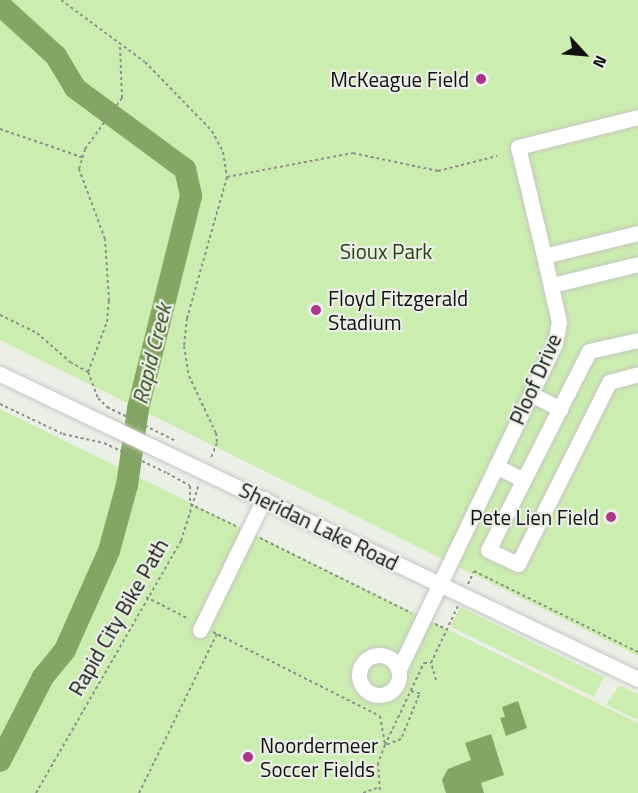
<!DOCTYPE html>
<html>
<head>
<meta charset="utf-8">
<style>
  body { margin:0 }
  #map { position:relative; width:638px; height:793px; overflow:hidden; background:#ebf0e7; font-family:"Titillium Web",sans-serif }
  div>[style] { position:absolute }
  .green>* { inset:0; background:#ccedb0; transform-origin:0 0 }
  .water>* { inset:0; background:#83a662 }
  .river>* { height:22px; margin:-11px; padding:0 11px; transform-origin:11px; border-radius:11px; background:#83a662 }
  .path>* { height:2px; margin-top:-1px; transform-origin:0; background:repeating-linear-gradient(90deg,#8e918b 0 3px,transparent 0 6px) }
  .roads { filter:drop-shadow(0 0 2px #c2c7be) drop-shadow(0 0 2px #c2c7be) }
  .minor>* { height:15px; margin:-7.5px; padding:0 7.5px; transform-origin:7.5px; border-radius:7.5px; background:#fff }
  .minor>.ring { margin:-7.5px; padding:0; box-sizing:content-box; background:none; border:15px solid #fff; border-radius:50% }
  .dots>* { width:16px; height:16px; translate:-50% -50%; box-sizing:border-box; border:3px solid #ebf0e7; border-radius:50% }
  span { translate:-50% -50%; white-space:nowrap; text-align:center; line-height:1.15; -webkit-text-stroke:4.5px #ebf0e7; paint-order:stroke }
  .poi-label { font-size:21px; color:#11120f }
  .right { translate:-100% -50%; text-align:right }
  .left { translate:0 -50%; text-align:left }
  .park-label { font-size:21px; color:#29400f }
  .street-label { font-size:21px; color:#11120f }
  .water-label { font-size:22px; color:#2f4616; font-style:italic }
  .north { position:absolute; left:554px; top:24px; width:60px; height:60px; -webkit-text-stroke:4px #ebf0e7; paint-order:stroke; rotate:116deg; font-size:16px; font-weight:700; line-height:24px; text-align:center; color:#11120f }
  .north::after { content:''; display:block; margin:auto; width:21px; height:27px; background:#11120f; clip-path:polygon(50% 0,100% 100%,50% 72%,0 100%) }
</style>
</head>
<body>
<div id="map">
  <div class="green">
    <div style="clip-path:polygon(0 0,638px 0,638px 656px,0 340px)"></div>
    <div style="clip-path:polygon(0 409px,638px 723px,638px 793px,0 793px)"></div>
    <div style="left:460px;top:607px;width:160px;height:22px;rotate:26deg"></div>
    <div style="clip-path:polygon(619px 685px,638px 694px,638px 720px,606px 705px)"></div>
  </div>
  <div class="water">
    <div style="clip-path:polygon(518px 701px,527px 728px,506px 736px,500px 718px,505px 717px,502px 707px)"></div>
    <div style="clip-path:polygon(491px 734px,504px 775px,481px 783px,484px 793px,446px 793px,442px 780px,448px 769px,471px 760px,465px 743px)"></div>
  </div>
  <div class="river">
    <div style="left:0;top:5px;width:76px;rotate:42.3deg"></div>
    <div style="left:56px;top:56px;width:37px;rotate:59deg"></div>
    <div style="left:75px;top:88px;width:137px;rotate:36.4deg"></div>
    <div style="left:185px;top:169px;width:28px;rotate:77deg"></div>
    <div style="left:191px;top:196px;width:219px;rotate:104deg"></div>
    <div style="left:138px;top:409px;width:77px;rotate:98.2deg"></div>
    <div style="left:127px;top:485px;width:68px;rotate:105.3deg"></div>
    <div style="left:109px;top:551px;width:108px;rotate:114deg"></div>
    <div style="left:65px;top:650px;width:35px;rotate:129deg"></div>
    <div style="left:43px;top:677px;width:94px;rotate:117.1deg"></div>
  </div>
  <div class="path">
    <div style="left:61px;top:0;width:104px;rotate:36.4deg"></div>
    <div style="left:145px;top:62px;width:96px;rotate:45.8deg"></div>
    <div style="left:212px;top:131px;width:24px;rotate:62deg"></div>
    <div style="left:223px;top:152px;width:25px;rotate:81deg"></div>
    <div style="left:227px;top:177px;width:147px;rotate:105.8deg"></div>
    <div style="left:187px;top:318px;width:28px;rotate:96deg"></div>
    <div style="left:184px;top:346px;width:30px;rotate:81deg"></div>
    <div style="left:189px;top:376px;width:63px;rotate:64.7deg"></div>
    <div style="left:216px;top:433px;width:10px;rotate:84deg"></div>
    <div style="left:217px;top:443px;width:18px;rotate:112deg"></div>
    <div style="left:0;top:129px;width:87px;rotate:18.9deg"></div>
    <div style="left:227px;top:177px;width:128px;rotate:-10.8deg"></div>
    <div style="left:353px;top:153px;width:87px;rotate:12deg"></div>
    <div style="left:438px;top:171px;width:61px;rotate:-14.3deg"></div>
    <div style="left:0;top:315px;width:41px;rotate:25.9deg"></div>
    <div style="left:37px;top:333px;width:44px;rotate:41.3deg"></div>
    <div style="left:70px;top:362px;width:21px;rotate:29deg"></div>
    <div style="left:88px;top:372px;width:28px;rotate:69deg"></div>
    <div style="left:98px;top:398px;width:13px;rotate:45deg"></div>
    <div style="left:107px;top:407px;width:75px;rotate:26.2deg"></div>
    <div style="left:88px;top:372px;width:53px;rotate:-69.2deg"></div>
    <div style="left:107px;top:322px;width:21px;rotate:-85deg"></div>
    <div style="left:109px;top:301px;width:62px;rotate:-93.7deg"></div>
    <div style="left:105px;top:239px;width:75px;rotate:-110.4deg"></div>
    <div style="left:79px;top:169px;width:21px;rotate:-73deg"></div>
    <div style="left:85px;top:149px;width:63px;rotate:-54deg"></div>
    <div style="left:122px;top:98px;width:52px;rotate:-92.2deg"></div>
    <div style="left:0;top:404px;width:70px;rotate:25.5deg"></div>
    <div style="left:63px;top:434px;width:42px;rotate:12.4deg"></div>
    <div style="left:104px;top:443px;width:70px;rotate:25.5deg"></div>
    <div style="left:167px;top:473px;width:26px;rotate:29deg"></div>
    <div style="left:190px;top:486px;width:15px;rotate:90deg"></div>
    <div style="left:190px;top:504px;width:51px;rotate:25.6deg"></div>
    <div style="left:260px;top:538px;width:169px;rotate:26.4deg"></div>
    <div style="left:468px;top:584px;width:14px;rotate:-65deg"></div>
    <div style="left:474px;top:571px;width:183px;rotate:26.3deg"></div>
    <div style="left:146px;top:597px;width:48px;rotate:27.1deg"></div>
    <div style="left:435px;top:624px;width:12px;rotate:24deg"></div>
    <div style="left:213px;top:632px;width:187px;rotate:26.7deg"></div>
    <div style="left:380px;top:716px;width:29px;rotate:80deg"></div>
    <div style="left:385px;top:745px;width:19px;rotate:111deg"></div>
    <div style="left:378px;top:763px;width:30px;rotate:86deg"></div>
    <div style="left:436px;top:680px;width:18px;rotate:-106deg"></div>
    <div style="left:431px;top:663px;width:63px;rotate:-64.7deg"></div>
    <div style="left:411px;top:691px;width:11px;rotate:15deg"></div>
    <div style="left:419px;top:695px;width:48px;rotate:112.2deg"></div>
    <div style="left:401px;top:739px;width:17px;rotate:159deg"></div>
    <div style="left:385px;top:745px;width:91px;rotate:-64.6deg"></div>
    <div style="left:424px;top:663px;width:7px"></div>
    <div style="left:36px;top:793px;width:291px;rotate:-60.1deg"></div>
    <div style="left:181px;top:541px;width:60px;rotate:-72.5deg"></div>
    <div style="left:139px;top:793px;width:177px;rotate:-63.9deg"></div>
    <div style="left:363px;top:793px;width:15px;rotate:-20deg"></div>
  </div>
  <div class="roads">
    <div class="minor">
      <div style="left:544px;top:256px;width:112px;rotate:-103.4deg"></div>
      <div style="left:518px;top:147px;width:124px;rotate:-14deg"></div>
      <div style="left:552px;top:285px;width:89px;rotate:-13.7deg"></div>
      <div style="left:638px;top:340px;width:50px;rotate:167.3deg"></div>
      <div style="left:589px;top:351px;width:223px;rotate:116.9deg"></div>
      <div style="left:488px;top:550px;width:33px;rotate:25deg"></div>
      <div style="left:518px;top:564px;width:203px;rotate:-63.4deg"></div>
      <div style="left:609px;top:382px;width:30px;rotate:-15deg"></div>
      <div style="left:0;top:374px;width:707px;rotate:25.55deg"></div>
      <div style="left:531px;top:394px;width:33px;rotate:27deg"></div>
      <div style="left:496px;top:466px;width:30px;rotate:27deg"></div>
      <div style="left:200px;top:630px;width:146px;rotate:-64deg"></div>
      <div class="ring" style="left:359px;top:655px;width:25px;height:25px"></div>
      <div style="left:399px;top:669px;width:361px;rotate:-64.4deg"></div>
      <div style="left:555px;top:344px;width:22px;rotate:-80deg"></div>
      <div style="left:559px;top:322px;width:68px;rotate:-102.8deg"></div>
      <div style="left:544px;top:256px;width:97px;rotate:-13.7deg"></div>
    </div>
  </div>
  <div class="dots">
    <div style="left:481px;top:79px;background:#ad368c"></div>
    <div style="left:316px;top:310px;background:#ad368c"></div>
    <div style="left:611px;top:517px;background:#ad368c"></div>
    <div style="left:248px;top:757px;background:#ad368c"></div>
  </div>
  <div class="poi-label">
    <span class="right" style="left:469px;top:79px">McKeague Field</span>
    <span class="left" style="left:328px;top:310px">Floyd Fitzgerald<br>Stadium</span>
    <span class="right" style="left:599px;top:517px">Pete Lien Field</span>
    <span class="left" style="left:260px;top:757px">Noordermeer<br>Soccer Fields</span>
  </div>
  <div class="park-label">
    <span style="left:386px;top:251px">Sioux Park</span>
  </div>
  <div class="street-label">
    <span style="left:535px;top:379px;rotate:-66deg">Ploof Drive</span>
    <span style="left:319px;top:526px;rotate:26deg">Sheridan Lake Road</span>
    <span style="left:118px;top:617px;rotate:-60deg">Rapid City Bike Path</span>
  </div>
  <div class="water-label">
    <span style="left:152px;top:354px;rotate:-76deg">Rapid Creek</span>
  </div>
  <div class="north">N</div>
</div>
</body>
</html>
